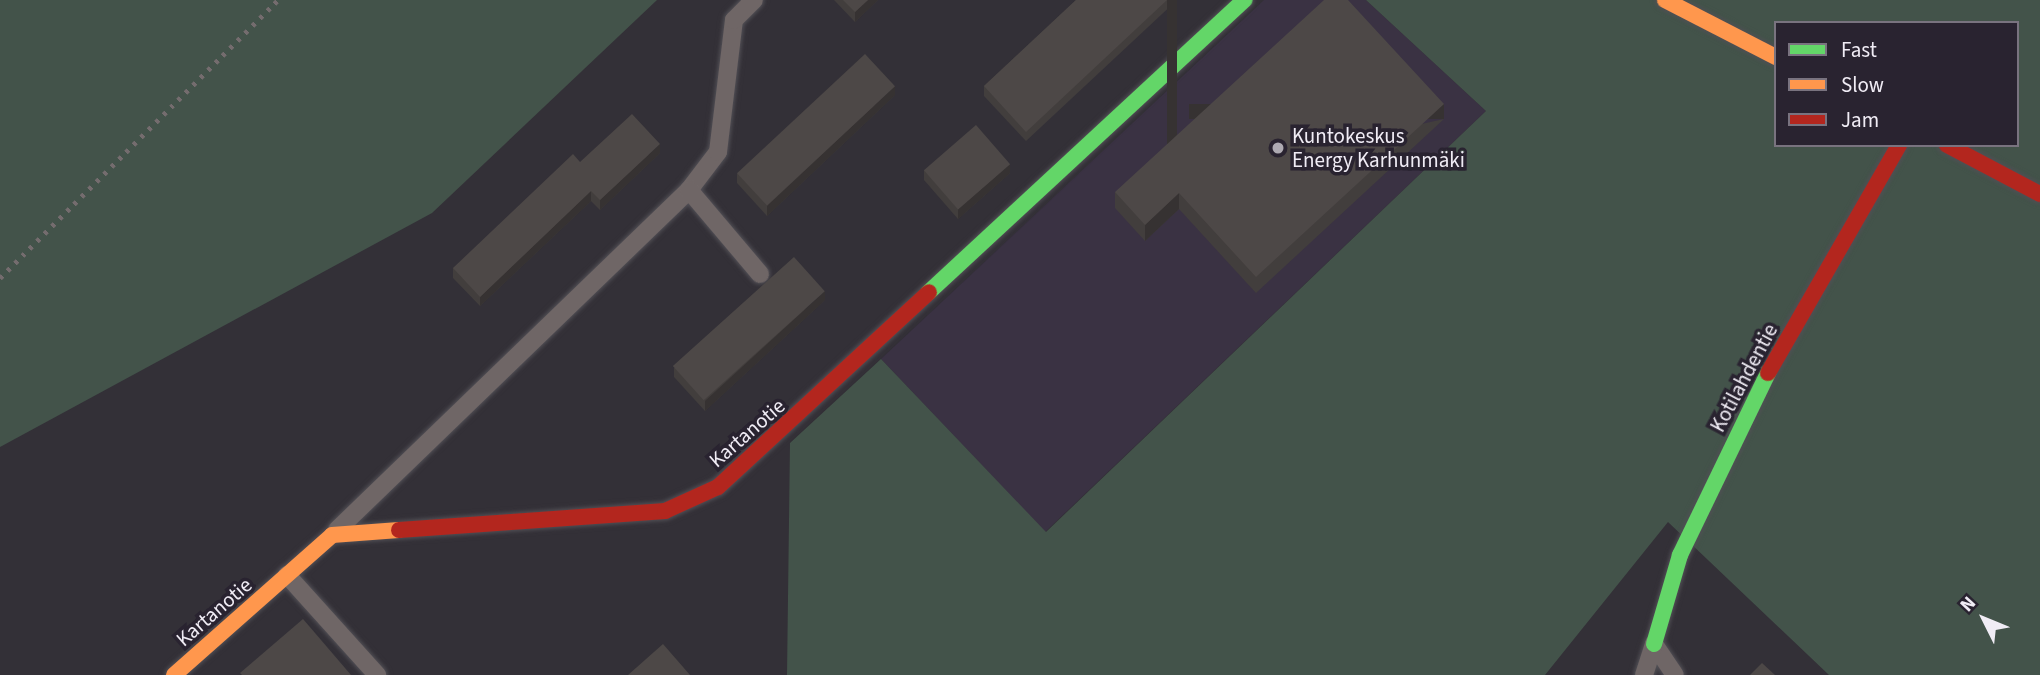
<!DOCTYPE html>
<html>
<head>
<meta charset="utf-8">
<style>
  body { margin:0 }
  #map { position:relative; width:2040px; height:675px; overflow:hidden; background:#333037; font-family:"Source Sans 3",sans-serif }
  div>[style] { position:absolute }
  .built>* { inset:0; background:#3a3243 }
  .green>* { inset:0; background:#43534a }
  .roads { filter:drop-shadow(0 0 2px #514f55) drop-shadow(0 0 2px #514f55) }
  .lane>* { height:18px; margin:-9px; padding:0 9px; transform-origin:9px; border-radius:9px; background:#6f6666 }
  .fast>* { height:16px; margin:-8px; padding:0 8px; transform-origin:8px; border-radius:8px; background:#63d668 }
  .slow>* { height:16px; margin:-8px; padding:0 8px; transform-origin:8px; border-radius:8px; background:#ff974d }
  .jam>* { height:16px; margin:-8px; padding:0 8px; transform-origin:8px; border-radius:8px; background:#b3261e }
  .rail>* { height:5px; margin-top:-2.5px; transform-origin:0; background:repeating-linear-gradient(90deg,#746c6e 0 3.5px,transparent 0 10.5px) }
  .wall>* { inset:0; background:#423e3d }
  .shaded-wall>* { inset:0; background:#363232; transform-origin:0 0 }
  .building>* { inset:0; background:#4d4847; transform-origin:0 0 }
  .dots>* { width:19px; height:19px; translate:-50% -50%; box-sizing:border-box; border:4px solid #292330; border-radius:50% }
  span { translate:-50% -50%; white-space:nowrap; text-align:center; line-height:1.15; -webkit-text-stroke:7px #292330; paint-order:stroke }
  .poi-label { font-size:21px; color:#f0ecf5 }
  .left { translate:0 -50%; text-align:left }
  .street-label { font-size:21px; color:#f0ecf5 }
  .legend { position:absolute; left:1774px; top:21px; width:245px; height:126px; box-sizing:border-box; background:#292330; border:2px solid #79737f; margin:0; padding:9px 12px; list-style:none; font-size:21px; color:#f0ecf5 }
  .legend li { display:flex; align-items:center; gap:14px; height:35px }
  .legend b { width:35px; border:2px solid #79737f }
  .north { position:absolute; left:1949px; top:584px; width:70px; height:70px; -webkit-text-stroke:5px #292330; paint-order:stroke; rotate:313deg; font-size:19px; font-weight:700; line-height:28px; text-align:center; color:#f0ecf5 }
  .north::after { content:''; display:block; margin:auto; width:24px; height:32px; background:#f0ecf5; clip-path:polygon(50% 0,100% 100%,50% 72%,0 100%) }
</style>
</head>
<body>
<div id="map">
  <div class="built">
    <div style="clip-path:polygon(1264px 0,1366px 0,1486px 111px,1045px 532px,881px 359px)"></div>
  </div>
  <div class="green">
    <div style="clip-path:polygon(0 0,657px 0,432px 213px,0 447px)"></div>
    <div style="clip-path:polygon(evenodd,1366px 0,2040px 0,2040px 675px,1829px 675px,1668px 522px,1545px 675px,787px 675px,790px 443px,881px 359px,1046px 532px,1486px 111px,1366px 0,1776px 23px,2017px 23px,2017px 145px,1776px 145px,1776px 23px)"></div>
  </div>
  <div class="roads">
    <div class="lane">
      <div style="left:689px;top:190px;width:48px;rotate:-52.7deg"></div>
      <div style="left:718px;top:152px;width:133px;rotate:-83.1deg"></div>
      <div style="left:734px;top:20px;width:28px;rotate:-45deg"></div>
      <div style="left:337px;top:530px;width:489px;rotate:-44deg"></div>
      <div style="left:689px;top:190px;width:110px;rotate:49.8deg"></div>
      <div style="left:287px;top:575px;width:135px;rotate:48deg"></div>
      <div style="left:1654px;top:644px;width:37px;rotate:56deg"></div>
      <div style="left:1644px;top:675px;width:33px;rotate:-72deg"></div>
    </div>
    <div class="fast">
      <div style="left:929px;top:292px;width:430px;rotate:-42.8deg"></div>
      <div style="left:1654px;top:644px;width:93px;rotate:-73.7deg"></div>
      <div style="left:1680px;top:555px;width:202px;rotate:-64.2deg"></div>
    </div>
    <div class="slow">
      <div style="left:1665px;top:0;width:125px;rotate:27.2deg"></div>
      <div style="left:174px;top:675px;width:211px;rotate:-41.5deg"></div>
      <div style="left:332px;top:535px;width:67px;rotate:-4.3deg"></div>
    </div>
    <div class="jam">
      <div style="left:1947px;top:145px;width:105px;rotate:27.8deg"></div>
      <div style="left:1768px;top:373px;width:263px;rotate:-60.1deg"></div>
      <div style="left:399px;top:530px;width:267px;rotate:-4.1deg"></div>
      <div style="left:665px;top:511px;width:58px;rotate:-24.4deg"></div>
      <div style="left:718px;top:487px;width:287px;rotate:-42.7deg"></div>
    </div>
  </div>
  <div class="rail">
    <div style="left:0;top:278px;width:393px;rotate:-45deg"></div>
  </div>
  <div class="wall">
    <div style="clip-path:polygon(834px 0,878px 0,855px 22px)"></div>
    <div style="clip-path:polygon(1076px 0,1177px 0,1026px 141px,984px 96px,984px 86px)"></div>
    <div style="clip-path:polygon(895px 95px,767px 216px,737px 183px,737px 174px)"></div>
    <div style="clip-path:polygon(1444px 119px,1256px 293px,1179px 209px,1145px 241px,1115px 208px,1115px 192px)"></div>
    <div style="clip-path:polygon(660px 153px,600px 210px,591px 201px,480px 306px,453px 278px,453px 268px,580px 162px)"></div>
    <div style="clip-path:polygon(924px 170px,1010px 173px,958px 219px,924px 180px)"></div>
    <div style="clip-path:polygon(825px 300px,705px 411px,674px 377px,674px 368px)"></div>
  </div>
  <div class="shaded-wall">
    <div style="clip-path:polygon(868px 0,878px 0,855px 22px,855px 12px)"></div>
    <div style="left:1167px;top:0;width:10px;height:193px"></div>
    <div style="clip-path:polygon(895px 86px,895px 95px,767px 216px,767px 206px)"></div>
    <div style="left:1444px;top:104px;width:15px;height:255px;rotate:90deg"></div>
    <div style="clip-path:polygon(660px 144px,660px 153px,600px 210px,600px 200px)"></div>
    <div style="clip-path:polygon(1010px 164px,1010px 173px,958px 219px,958px 209px)"></div>
    <div style="clip-path:polygon(591px 191px,591px 201px,480px 306px,480px 297px)"></div>
    <div style="clip-path:polygon(1179px 193px,1179px 209px,1145px 241px,1145px 225px)"></div>
    <div style="clip-path:polygon(825px 291px,825px 300px,705px 411px,705px 401px)"></div>
  </div>
  <div class="building">
    <div style="clip-path:polygon(843px 0,868px 0,855px 12px)"></div>
    <div style="clip-path:polygon(1076px 0,1167px 0,1026px 132px,984px 86px)"></div>
    <div style="clip-path:polygon(1324px 0,1348px 0,1444px 104px,1256px 277px,1179px 193px,1145px 225px,1115px 192px)"></div>
    <div style="left:865px;top:54px;width:44px;height:175px;rotate:47deg"></div>
    <div style="clip-path:polygon(632px 114px,660px 144px,600px 200px,591px 191px,480px 297px,453px 268px,573px 154px,580px 162px)"></div>
    <div style="left:976px;top:125px;width:52px;height:69px;rotate:49deg"></div>
    <div style="left:794px;top:257px;width:46px;height:163px;rotate:48deg"></div>
    <div style="clip-path:polygon(303px 619px,351px 675px,242px 675px,240px 673px)"></div>
    <div style="clip-path:polygon(663px 644px,690px 675px,628px 675px)"></div>
    <div style="clip-path:polygon(1762px 663px,1775px 675px,1750px 675px)"></div>
  </div>
  <div class="dots">
    <div style="left:1278px;top:148px;background:#aeaab2"></div>
  </div>
  <div class="poi-label">
    <span class="left" style="left:1292px;top:148px">Kuntokeskus<br>Energy Karhunmäki</span>
  </div>
  <div class="street-label">
    <span style="left:1744px;top:378px;rotate:-62deg">Kotilahdentie</span>
    <span style="left:747px;top:433px;rotate:-41deg">Kartanotie</span>
    <span style="left:214px;top:612px;rotate:-41deg">Kartanotie</span>
  </div>
  <ul class="legend">
  <li><b style="height:9px;background:#63d668"></b>Fast</li>
  <li><b style="height:9px;background:#ff974d"></b>Slow</li>
  <li><b style="height:9px;background:#b3261e"></b>Jam</li>
  </ul>
  <div class="north">N</div>
</div>
</body>
</html>
